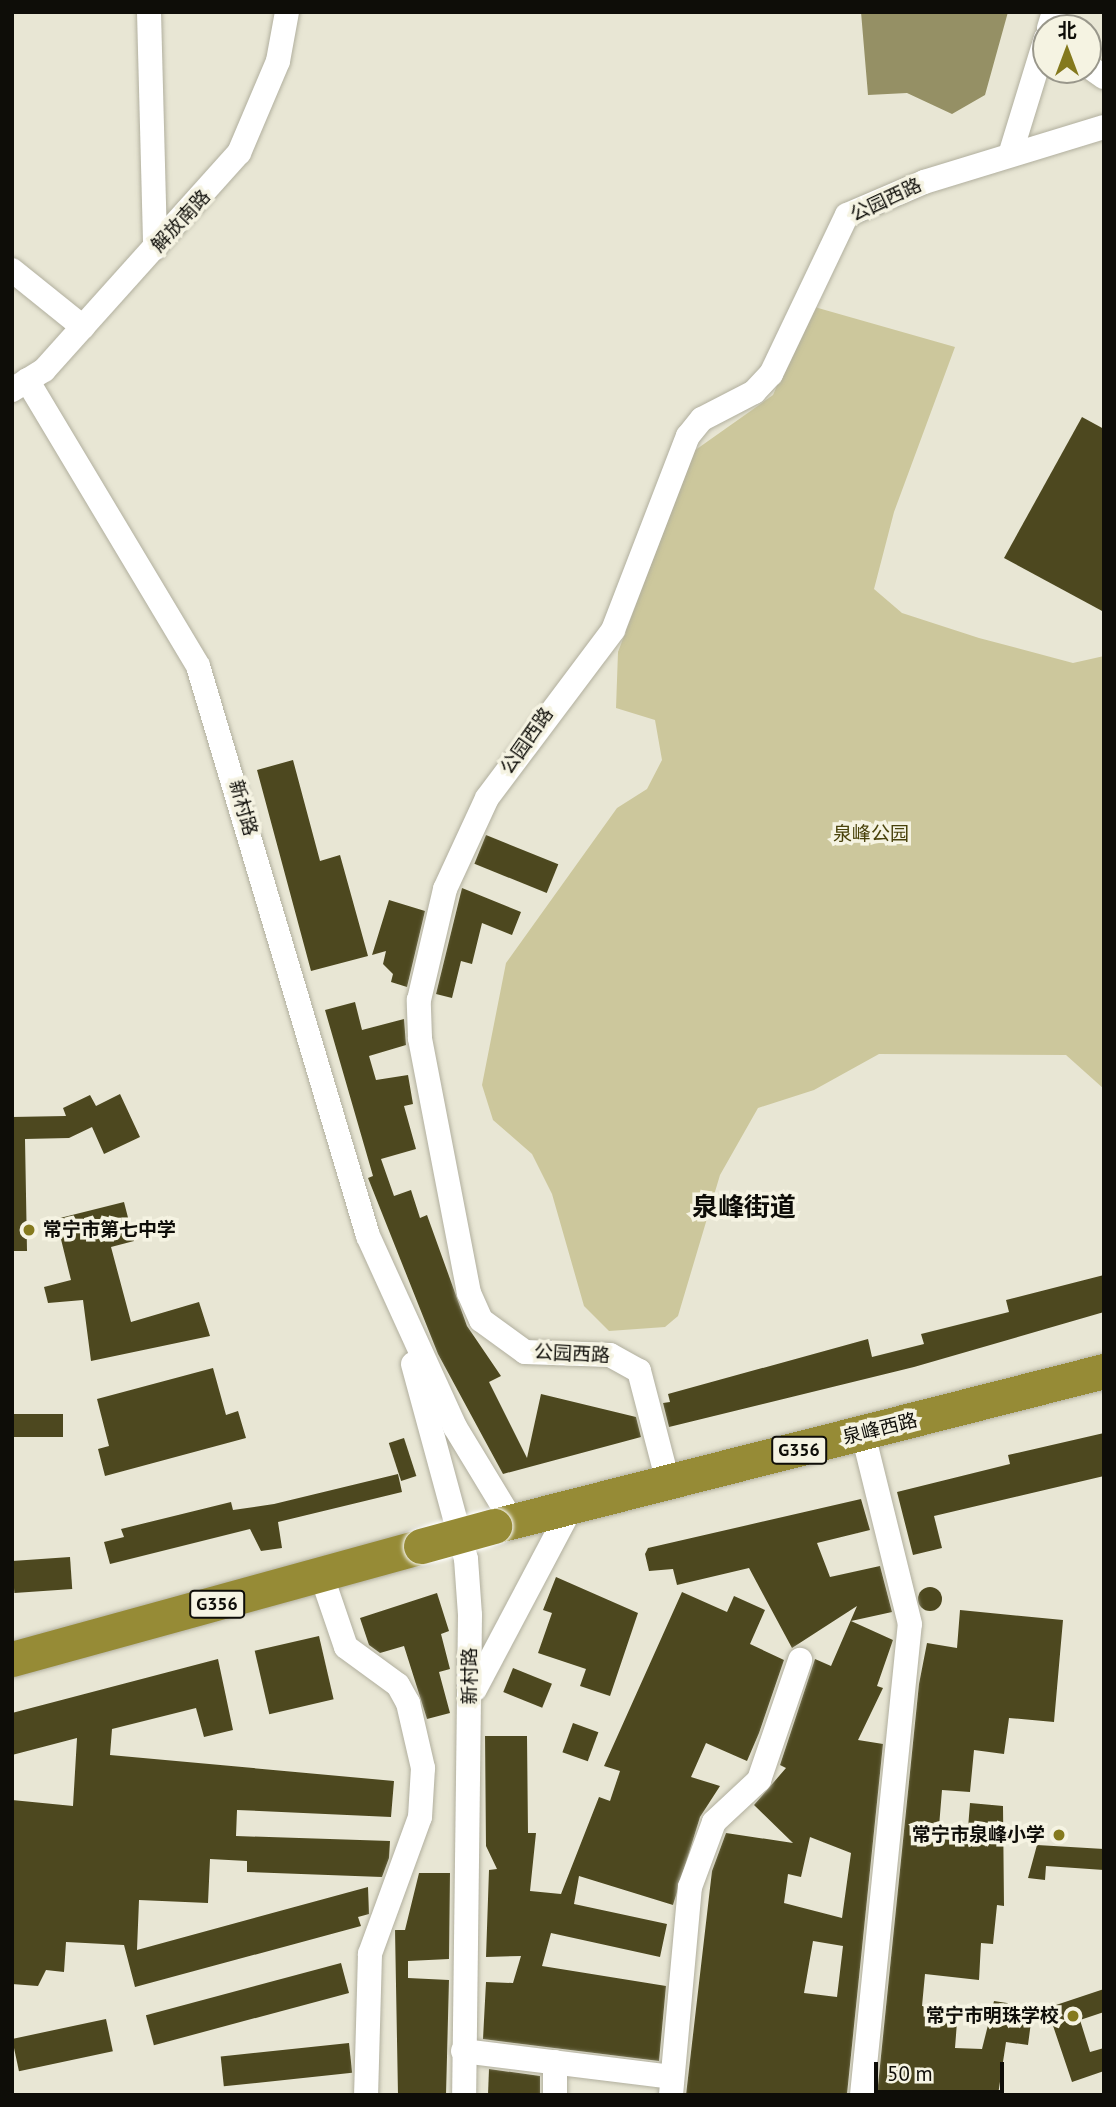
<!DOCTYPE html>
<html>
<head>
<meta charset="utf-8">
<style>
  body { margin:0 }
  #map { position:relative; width:1116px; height:2107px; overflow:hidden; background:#e8e6d4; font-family:"PT Sans","Noto Sans SC",sans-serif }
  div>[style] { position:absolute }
  .green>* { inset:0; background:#ccc79c }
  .water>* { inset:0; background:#959065 }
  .building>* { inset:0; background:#4d481f; transform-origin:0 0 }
  .round { border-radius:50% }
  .roads { filter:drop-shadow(0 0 2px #b1af9e) drop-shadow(0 0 2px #b1af9e) }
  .minor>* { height:24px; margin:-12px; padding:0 12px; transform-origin:12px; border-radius:12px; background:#fff }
  .highway>* { height:35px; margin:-17.5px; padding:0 17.5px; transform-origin:17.5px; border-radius:17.5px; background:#968b36 }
  .bridges { filter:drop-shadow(0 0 2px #fff) drop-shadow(0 0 2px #fff) }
  .highway-bridge>* { height:35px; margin:-17.5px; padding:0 17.5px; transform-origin:17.5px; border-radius:17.5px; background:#968b36 }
  .dots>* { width:19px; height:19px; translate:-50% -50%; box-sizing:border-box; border:4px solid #f5f3e2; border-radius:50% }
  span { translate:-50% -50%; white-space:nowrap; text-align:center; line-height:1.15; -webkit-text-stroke:7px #f5f3e2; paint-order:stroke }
  .shield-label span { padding:2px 5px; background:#f5f3e2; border:2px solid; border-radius:5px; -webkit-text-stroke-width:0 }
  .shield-label { font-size:18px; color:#0e0d08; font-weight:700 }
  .street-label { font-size:19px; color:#0e0d08 }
  .park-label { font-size:19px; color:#49420b }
  .poi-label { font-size:19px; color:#0e0d08; font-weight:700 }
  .left { translate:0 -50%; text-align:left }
  .right { translate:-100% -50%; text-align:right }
  .district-label { font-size:26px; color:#0e0d08; font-weight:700 }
  .frame { position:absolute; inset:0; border:14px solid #0e0d08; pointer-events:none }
  .north { position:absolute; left:1032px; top:14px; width:70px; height:70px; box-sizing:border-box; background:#f5f3e2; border:2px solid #99978b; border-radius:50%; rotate:0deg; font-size:19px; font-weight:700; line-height:28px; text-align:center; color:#0e0d08 }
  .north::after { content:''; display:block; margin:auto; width:24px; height:32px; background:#84791d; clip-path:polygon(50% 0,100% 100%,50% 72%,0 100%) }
  .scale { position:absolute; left:874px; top:2062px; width:130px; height:32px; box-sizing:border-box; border:4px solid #0e0d08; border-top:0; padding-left:9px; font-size:21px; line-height:24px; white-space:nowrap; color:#0e0d08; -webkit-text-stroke:5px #f5f3e2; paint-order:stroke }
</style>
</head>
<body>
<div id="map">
  <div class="green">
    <div style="clip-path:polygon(811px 306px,955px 347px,894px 512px,874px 589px,902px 613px,979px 638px,1073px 663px,1104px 656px,1104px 1089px,1066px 1055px,879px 1054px,814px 1090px,758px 1108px,720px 1175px,678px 1316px,665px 1327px,609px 1331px,584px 1306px,552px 1194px,532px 1154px,493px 1120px,482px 1085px,506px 963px,617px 808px,647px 789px,662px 760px,655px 720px,616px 708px,618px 652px,694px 451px,773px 395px)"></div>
  </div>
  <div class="water">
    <div style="clip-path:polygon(861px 12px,1008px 12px,985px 95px,952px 114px,907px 93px,868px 95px)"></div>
  </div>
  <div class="building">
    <div style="clip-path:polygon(1082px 417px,1104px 429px,1104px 612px,1004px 558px)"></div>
    <div style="clip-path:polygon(293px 760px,320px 861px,340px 855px,368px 956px,311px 971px,257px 770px)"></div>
    <div style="left:486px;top:835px;width:78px;height:31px;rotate:22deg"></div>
    <div style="clip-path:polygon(462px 888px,521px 912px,512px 935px,482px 923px,472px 964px,461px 961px,452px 998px,436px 994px)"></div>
    <div style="clip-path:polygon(389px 900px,425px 911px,407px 987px,391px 982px,393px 974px,383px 964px,386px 951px,372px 955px)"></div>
    <div style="clip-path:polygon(355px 1002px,362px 1030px,404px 1019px,406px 1045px,369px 1056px,376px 1080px,408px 1075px,413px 1104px,404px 1106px,416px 1149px,381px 1159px,394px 1196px,411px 1190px,420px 1218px,427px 1215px,467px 1326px,501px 1376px,489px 1382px,527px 1458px,541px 1394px,636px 1417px,641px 1437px,503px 1474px,438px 1354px,368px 1178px,373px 1176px,325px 1010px)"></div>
    <div style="clip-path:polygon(120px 1094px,140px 1137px,104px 1154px,92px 1127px,69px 1138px,25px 1139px,27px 1251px,12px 1251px,12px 1117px,66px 1116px,63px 1108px,90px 1095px,96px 1106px)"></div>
    <div style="clip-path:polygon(124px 1202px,134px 1241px,111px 1247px,131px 1322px,199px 1302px,210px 1336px,91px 1361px,83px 1300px,48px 1303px,44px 1287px,71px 1280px,56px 1219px)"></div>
    <div style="clip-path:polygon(1104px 1275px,1104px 1312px,914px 1367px,669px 1427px,663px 1403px,670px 1402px,668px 1394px,868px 1339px,872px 1357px,924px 1344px,921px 1334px,1009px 1312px,1006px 1300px)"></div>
    <div style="clip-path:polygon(213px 1368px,226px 1415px,238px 1411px,246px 1438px,105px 1476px,98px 1449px,109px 1446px,97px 1399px)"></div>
    <div style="left:12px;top:1414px;width:51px;height:23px"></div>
    <div style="clip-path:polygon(1104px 1433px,1104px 1476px,934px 1516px,942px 1548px,913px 1555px,897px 1492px,1010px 1464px,1008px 1455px)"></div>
    <div style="left:404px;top:1438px;width:40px;height:16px;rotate:72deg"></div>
    <div style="clip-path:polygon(398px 1474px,402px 1492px,278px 1522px,282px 1548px,261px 1551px,250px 1529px,110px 1564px,104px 1542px,124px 1537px,121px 1529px,231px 1502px,233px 1510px,274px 1504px)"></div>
    <div style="clip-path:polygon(evenodd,861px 1499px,870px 1530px,817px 1543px,830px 1577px,880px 1566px,892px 1612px,851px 1621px,893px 1640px,877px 1686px,883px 1688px,858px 1740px,883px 1744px,847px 2094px,686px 2095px,712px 1871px,726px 1833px,793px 1843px,754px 1805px,786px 1768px,780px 1765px,815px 1659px,831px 1666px,857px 1606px,792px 1648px,749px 1568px,677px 1585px,673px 1569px,649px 1571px,645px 1554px,648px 1548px,861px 1499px,810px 1837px,851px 1853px,842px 1918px,784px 1903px,788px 1874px,801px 1877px,810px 1837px,861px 1499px,813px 1941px,843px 1946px,837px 1997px,804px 1993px,813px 1941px)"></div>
    <div style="left:70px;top:1557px;width:32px;height:58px;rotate:86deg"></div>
    <div style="clip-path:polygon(556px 1577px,638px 1613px,610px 1696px,580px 1686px,586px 1669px,538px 1653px,552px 1613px,543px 1610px)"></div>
    <div class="round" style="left:918px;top:1587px;width:24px;height:24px"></div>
    <div style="clip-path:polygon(682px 1592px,727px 1612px,734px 1596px,765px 1610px,750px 1644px,784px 1660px,759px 1733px,747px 1761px,706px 1743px,691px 1777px,720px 1786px,700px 1817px,673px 1905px,579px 1876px,574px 1904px,667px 1924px,660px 1957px,551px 1933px,542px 1966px,666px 1986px,659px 2061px,483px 2039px,486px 1982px,513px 1983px,521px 1956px,486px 1957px,489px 1870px,497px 1869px,486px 1846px,485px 1736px,527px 1736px,528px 1833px,536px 1833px,530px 1891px,561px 1894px,599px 1797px,610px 1801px,620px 1771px,604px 1766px)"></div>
    <div style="clip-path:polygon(437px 1593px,449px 1631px,441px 1634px,450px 1669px,439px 1672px,450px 1713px,427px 1719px,404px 1646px,380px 1653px,369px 1645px,360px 1618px)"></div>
    <div style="clip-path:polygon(960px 1610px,1063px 1620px,1054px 1722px,1009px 1718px,1004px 1754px,974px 1750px,970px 1792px,942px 1790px,938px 1839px,967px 1841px,970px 1803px,1003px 1806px,1004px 1906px,997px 1905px,993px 1944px,981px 1943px,979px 1980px,925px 1974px,922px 2006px,958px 2009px,955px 2048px,982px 2049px,994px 2001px,1033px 2007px,1028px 2045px,1006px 2042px,998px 2095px,877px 2095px,919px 1684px,927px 1643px,957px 1648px)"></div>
    <div style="left:319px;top:1636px;width:65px;height:66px;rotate:77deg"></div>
    <div style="clip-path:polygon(218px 1659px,233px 1730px,204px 1737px,196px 1708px,112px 1729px,110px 1755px,394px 1781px,391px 1817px,237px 1810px,236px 1836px,390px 1841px,389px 1858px,382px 1877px,247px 1872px,247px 1861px,210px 1859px,208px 1903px,139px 1900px,137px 1950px,368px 1887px,369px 1914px,358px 1917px,361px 1926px,135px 1987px,124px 1945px,66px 1942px,64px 1972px,46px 1970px,38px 1986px,12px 1984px,12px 1800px,73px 1806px,77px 1738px,12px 1755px,12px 1713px)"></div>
    <div style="left:513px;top:1668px;width:42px;height:26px;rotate:22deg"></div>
    <div style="left:573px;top:1723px;width:27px;height:31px;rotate:20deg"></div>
    <div style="clip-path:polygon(1037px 1845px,1104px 1849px,1104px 1870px,1046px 1866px,1045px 1880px,1028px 1878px)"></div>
    <div style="clip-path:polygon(419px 1873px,450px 1873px,449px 1959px,408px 1961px,408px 1978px,449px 1980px,446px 2095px,398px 2095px,395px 1930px,405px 1930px)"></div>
    <div style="left:341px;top:1963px;width:31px;height:202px;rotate:75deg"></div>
    <div style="clip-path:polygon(1104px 1989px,1104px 2012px,1080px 2020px,1090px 2052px,1104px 2048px,1104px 2071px,1072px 2082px,1047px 2008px)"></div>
    <div style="left:106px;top:2019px;width:33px;height:96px;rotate:78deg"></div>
    <div style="left:349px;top:2043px;width:30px;height:129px;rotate:84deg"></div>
    <div style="clip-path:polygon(489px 2069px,540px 2076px,540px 2095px,488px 2095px)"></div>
  </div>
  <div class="roads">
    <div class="minor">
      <div style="left:149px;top:12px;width:236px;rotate:88.5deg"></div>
      <div style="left:1049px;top:28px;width:17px;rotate:-73deg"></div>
      <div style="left:1088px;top:66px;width:19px;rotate:35deg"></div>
      <div style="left:1010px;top:155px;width:122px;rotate:-72.9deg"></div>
      <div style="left:12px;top:270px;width:91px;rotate:38.8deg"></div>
      <div style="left:27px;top:380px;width:333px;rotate:59.1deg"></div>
      <div style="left:198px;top:666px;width:595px;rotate:73.39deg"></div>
      <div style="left:368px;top:1236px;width:210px;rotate:65.5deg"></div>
      <div style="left:455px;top:1427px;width:110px;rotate:58.8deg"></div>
      <div style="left:12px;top:390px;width:38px;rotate:-32deg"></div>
      <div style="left:44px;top:370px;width:292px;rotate:-48.1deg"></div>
      <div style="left:239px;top:153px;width:100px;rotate:-67deg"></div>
      <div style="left:278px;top:61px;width:50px;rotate:-79.6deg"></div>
      <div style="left:413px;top:1364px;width:202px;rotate:74.8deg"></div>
      <div style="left:466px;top:1559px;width:56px;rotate:85.9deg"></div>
      <div style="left:470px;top:1615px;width:480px;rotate:90.7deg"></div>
      <div style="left:668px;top:1482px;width:115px;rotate:-104.6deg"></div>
      <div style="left:639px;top:1371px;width:33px;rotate:-151deg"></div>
      <div style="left:610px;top:1355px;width:85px;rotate:-178deg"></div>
      <div style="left:525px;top:1352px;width:54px;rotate:-144deg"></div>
      <div style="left:481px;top:1320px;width:30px;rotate:-114deg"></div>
      <div style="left:469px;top:1293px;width:260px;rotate:-100.9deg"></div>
      <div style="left:420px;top:1038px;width:38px;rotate:-92deg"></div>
      <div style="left:419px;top:1000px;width:114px;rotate:-76.8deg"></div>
      <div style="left:445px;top:889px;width:100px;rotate:-65.2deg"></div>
      <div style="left:487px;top:798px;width:210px;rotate:-53.1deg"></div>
      <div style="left:613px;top:630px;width:208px;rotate:-68.9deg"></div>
      <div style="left:688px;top:436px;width:22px;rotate:-51deg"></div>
      <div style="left:702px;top:419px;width:59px;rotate:-27.4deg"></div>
      <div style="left:754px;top:392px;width:25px;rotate:-47deg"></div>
      <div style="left:771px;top:374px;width:176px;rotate:-64.5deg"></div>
      <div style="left:847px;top:215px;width:84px;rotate:-23.2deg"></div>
      <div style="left:924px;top:182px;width:188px;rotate:-17deg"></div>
      <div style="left:321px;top:1574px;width:77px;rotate:71.1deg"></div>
      <div style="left:346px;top:1647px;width:64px;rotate:36.2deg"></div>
      <div style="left:398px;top:1685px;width:21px;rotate:61deg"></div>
      <div style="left:408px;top:1703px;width:67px;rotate:77deg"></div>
      <div style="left:423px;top:1768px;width:49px;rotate:93.5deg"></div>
      <div style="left:420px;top:1817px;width:146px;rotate:110.1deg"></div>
      <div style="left:370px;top:1954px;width:141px;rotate:91.6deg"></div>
      <div style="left:475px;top:1689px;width:207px;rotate:-62.1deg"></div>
      <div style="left:463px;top:2051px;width:210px;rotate:7.1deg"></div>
      <div style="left:555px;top:2095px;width:33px;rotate:-90deg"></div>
      <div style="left:671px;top:2095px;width:209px;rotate:-84.8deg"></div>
      <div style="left:690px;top:1887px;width:69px;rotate:-69.7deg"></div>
      <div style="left:714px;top:1822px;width:62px;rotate:-43deg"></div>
      <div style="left:759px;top:1780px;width:127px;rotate:-71.1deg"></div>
      <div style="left:862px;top:2095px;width:473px;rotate:-84.2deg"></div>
      <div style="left:910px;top:1624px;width:196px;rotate:-103.9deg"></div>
    </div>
    <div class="highway">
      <div style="left:494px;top:1526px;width:629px;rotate:-14.26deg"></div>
      <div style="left:12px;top:1659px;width:424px;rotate:-15.4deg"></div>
    </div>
  </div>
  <div class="bridges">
    <div class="highway-bridge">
      <div style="left:421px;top:1546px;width:76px;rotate:-15.3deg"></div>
    </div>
  </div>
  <div class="dots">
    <div style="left:29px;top:1230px;background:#84791d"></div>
    <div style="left:1059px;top:1835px;background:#84791d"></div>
    <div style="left:1073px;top:2016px;background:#84791d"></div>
  </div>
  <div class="shield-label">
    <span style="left:799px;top:1450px">G356</span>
    <span style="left:217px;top:1604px">G356</span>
  </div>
  <div class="street-label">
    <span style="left:886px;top:200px;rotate:-25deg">公园西路</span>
    <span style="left:181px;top:221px;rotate:-47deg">解放南路</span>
    <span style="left:527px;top:741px;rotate:-55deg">公园西路</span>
    <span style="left:243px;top:808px;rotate:74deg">新村路</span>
    <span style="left:572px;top:1354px;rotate:3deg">公园西路</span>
    <span style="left:880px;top:1429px;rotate:-14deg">泉峰西路</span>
    <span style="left:470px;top:1676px;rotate:-90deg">新村路</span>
  </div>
  <div class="park-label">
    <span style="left:871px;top:834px">泉峰公园</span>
  </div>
  <div class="poi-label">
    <span class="left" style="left:43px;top:1230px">常宁市第七中学</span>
    <span class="right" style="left:1045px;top:1835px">常宁市泉峰小学</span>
    <span class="right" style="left:1059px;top:2016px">常宁市明珠学校</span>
  </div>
  <div class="district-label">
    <span style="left:744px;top:1207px">泉峰街道</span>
  </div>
  <div class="frame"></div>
  <div class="north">北</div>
  <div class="scale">50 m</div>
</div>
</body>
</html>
